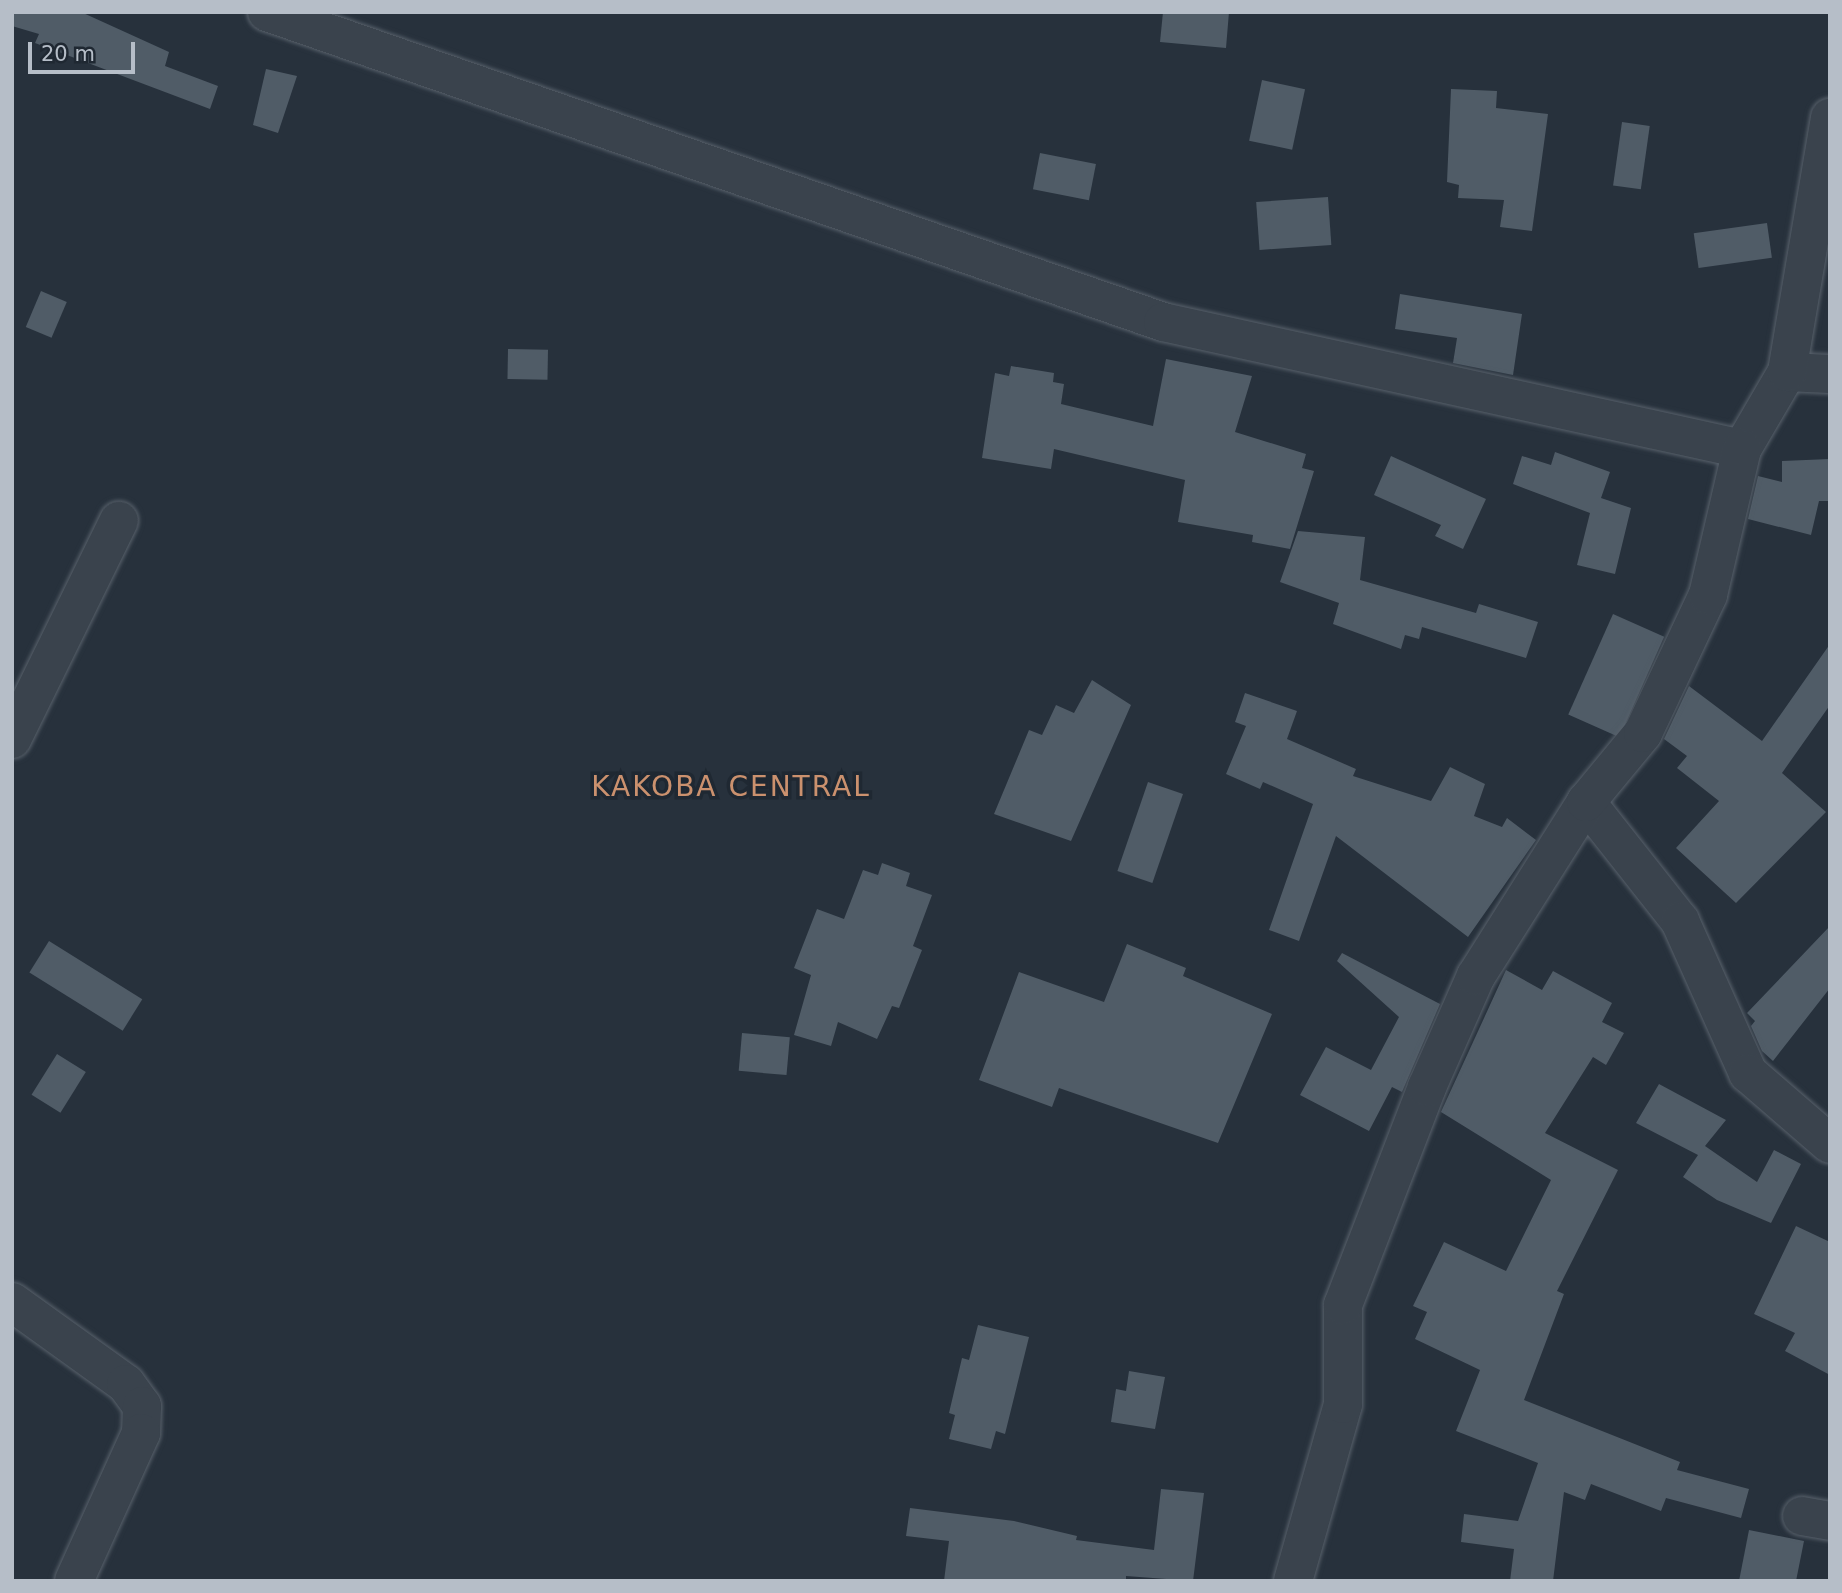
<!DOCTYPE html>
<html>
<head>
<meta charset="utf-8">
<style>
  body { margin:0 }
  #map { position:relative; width:1842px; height:1593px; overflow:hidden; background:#27313c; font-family:"DejaVu Sans",sans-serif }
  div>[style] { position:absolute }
  .building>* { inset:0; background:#505c67; transform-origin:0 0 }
  .roads { filter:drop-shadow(0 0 2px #58616b) drop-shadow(0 0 2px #58616b) }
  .minor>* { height:38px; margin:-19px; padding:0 19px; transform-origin:19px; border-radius:19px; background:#3a434d }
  span { translate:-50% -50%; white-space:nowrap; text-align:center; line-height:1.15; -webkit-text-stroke:7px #1f2832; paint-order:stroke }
  .quarter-label { font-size:28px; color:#cb916e; letter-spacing:2px }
  .frame { position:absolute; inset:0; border:14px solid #b6bec8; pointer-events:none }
  .scale { position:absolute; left:28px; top:42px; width:107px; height:32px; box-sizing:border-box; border:4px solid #b6bec8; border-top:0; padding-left:9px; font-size:21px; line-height:24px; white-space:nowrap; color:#b6bec8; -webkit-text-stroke:5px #1f2832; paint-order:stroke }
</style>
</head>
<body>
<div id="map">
  <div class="building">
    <div style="clip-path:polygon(12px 12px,81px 12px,169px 52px,165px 66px,218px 86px,210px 109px,35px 43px,39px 34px,12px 26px)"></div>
    <div style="clip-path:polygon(1163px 12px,1229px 12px,1226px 48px,1160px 42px)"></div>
    <div style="clip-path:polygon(266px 69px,297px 76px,278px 133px,253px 125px)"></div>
    <div style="left:1262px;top:80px;width:44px;height:62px;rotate:12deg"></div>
    <div style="clip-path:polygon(1451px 89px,1497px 91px,1496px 108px,1548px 114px,1532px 231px,1500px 227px,1504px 200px,1458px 198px,1459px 185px,1447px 182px)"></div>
    <div style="left:1622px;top:122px;width:28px;height:64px;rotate:8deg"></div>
    <div style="left:1040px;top:153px;width:57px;height:37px;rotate:11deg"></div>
    <div style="left:1328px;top:197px;width:48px;height:72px;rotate:86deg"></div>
    <div style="left:1767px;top:223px;width:35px;height:74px;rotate:82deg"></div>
    <div style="left:41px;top:291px;width:28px;height:39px;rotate:23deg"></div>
    <div style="clip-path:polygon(1400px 294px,1522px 314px,1513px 375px,1453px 363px,1457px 338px,1395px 329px)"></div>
    <div style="left:508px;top:349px;width:40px;height:30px;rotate:1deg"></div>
    <div style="clip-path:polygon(1166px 359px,1252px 376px,1235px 432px,1306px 454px,1302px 468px,1314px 471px,1290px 549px,1252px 542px,1253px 535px,1178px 522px,1185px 480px,1054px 449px,1051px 469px,982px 458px,995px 373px,1009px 376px,1011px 366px,1054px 373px,1053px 382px,1064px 384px,1061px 404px,1153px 426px)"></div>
    <div style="clip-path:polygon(1555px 452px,1610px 472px,1601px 498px,1631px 508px,1615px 574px,1577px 565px,1590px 513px,1513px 484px,1522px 456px,1551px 465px)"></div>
    <div style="clip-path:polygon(1391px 456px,1486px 499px,1463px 549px,1435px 536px,1441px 525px,1374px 495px)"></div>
    <div style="clip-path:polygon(1830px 459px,1830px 501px,1819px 501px,1811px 535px,1748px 519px,1758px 476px,1782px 482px,1782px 461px)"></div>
    <div style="clip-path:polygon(1298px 531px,1365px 537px,1360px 580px,1476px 613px,1479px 604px,1538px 622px,1526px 658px,1422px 627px,1419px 639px,1405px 635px,1401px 649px,1333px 624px,1339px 603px,1280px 582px)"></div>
    <div style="left:1613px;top:614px;width:56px;height:110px;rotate:24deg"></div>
    <div style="clip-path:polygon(1830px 644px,1830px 705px,1782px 773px,1826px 812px,1736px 903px,1676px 848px,1719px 801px,1677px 768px,1687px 756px,1664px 739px,1689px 686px,1762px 741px)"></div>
    <div style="clip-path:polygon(1092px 680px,1131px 705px,1071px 841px,994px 814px,1029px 730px,1042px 735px,1056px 705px,1074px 713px)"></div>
    <div style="clip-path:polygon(1245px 693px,1297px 711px,1287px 739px,1356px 769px,1353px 776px,1431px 801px,1450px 767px,1485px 784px,1474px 816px,1502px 827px,1507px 818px,1536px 840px,1468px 937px,1336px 836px,1299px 941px,1269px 930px,1313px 804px,1263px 782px,1260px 789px,1226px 774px,1246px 726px,1235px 722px)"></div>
    <div style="left:1148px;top:782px;width:37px;height:94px;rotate:19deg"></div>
    <div style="clip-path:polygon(882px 863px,910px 873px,906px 886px,932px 895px,913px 946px,922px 950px,899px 1008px,892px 1006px,877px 1039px,838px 1022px,831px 1046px,794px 1035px,811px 975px,794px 968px,817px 909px,844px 919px,863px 870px,878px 875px)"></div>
    <div style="clip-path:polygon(1830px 926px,1830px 988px,1773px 1061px,1762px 1051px,1751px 1026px,1755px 1021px,1747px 1013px)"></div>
    <div style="left:49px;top:941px;width:110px;height:37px;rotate:32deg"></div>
    <div style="clip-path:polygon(1127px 944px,1186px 968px,1183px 976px,1272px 1014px,1218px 1143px,1059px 1088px,1052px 1107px,979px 1080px,1019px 972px,1104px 1002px)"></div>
    <div style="clip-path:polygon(1342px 953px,1440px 1004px,1402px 1092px,1392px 1087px,1369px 1131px,1300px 1095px,1326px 1047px,1371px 1070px,1399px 1017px,1337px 961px)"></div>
    <div style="clip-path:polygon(1506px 970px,1542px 990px,1553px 971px,1612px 1003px,1602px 1022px,1624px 1033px,1606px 1065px,1593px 1057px,1545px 1133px,1618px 1170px,1557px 1291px,1564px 1294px,1524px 1400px,1680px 1462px,1677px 1470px,1749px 1489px,1741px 1518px,1666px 1498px,1661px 1511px,1591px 1484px,1585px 1500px,1564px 1492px,1553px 1581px,1510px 1581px,1514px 1549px,1461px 1542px,1464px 1514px,1518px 1521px,1538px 1463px,1456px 1431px,1480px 1370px,1415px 1339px,1427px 1312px,1413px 1306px,1444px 1242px,1506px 1271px,1551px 1180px,1441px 1112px)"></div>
    <div style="left:742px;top:1033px;width:48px;height:38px;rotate:5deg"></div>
    <div style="left:57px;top:1054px;width:34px;height:48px;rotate:32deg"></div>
    <div style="clip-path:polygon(1659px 1084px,1726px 1120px,1705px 1146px,1757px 1182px,1774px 1150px,1801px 1164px,1771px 1223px,1717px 1200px,1683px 1177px,1698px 1155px,1636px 1123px)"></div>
    <div style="clip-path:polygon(1796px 1226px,1830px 1242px,1830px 1375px,1785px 1351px,1795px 1333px,1754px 1314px)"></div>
    <div style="clip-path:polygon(978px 1325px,1029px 1337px,1005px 1434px,996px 1431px,991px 1449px,949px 1439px,955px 1415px,949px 1413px,962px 1358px,969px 1360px)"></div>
    <div style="clip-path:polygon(1129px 1371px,1165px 1377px,1155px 1429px,1111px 1422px,1116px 1389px,1126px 1391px)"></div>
    <div style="clip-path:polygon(1161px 1489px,1204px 1493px,1193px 1581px,1126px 1576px,1126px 1581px,944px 1581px,949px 1541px,906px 1536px,910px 1508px,1014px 1521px,1077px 1536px,1076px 1540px,1154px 1550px)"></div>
    <div style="clip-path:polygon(1749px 1530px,1804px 1541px,1796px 1581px,1739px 1581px)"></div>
  </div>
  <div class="roads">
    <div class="minor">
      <div style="left:267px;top:12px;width:948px;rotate:19.08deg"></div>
      <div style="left:1163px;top:322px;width:593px;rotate:12.37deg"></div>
      <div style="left:1742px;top:449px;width:89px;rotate:-59.7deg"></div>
      <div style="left:1787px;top:372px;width:43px;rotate:2.7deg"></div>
      <div style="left:1787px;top:372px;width:258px;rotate:-80.4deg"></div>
      <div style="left:12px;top:739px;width:243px;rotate:-63.9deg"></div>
      <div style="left:1586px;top:802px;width:152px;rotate:51.7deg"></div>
      <div style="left:1680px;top:921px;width:167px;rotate:65.9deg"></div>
      <div style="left:1748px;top:1073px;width:108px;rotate:40.9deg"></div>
      <div style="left:12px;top:1302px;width:140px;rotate:35.7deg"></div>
      <div style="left:126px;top:1384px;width:27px;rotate:54deg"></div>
      <div style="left:142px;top:1406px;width:27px;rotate:92deg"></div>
      <div style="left:141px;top:1433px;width:162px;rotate:114.4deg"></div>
      <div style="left:1802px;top:1516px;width:28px;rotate:10deg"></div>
      <div style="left:1293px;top:1581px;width:184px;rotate:-74.2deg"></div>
      <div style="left:1343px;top:1404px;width:99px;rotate:-90deg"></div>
      <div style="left:1343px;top:1305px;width:234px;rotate:-68.9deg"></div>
      <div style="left:1427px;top:1087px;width:121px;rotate:-66.2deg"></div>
      <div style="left:1476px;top:976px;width:206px;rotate:-57.7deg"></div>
      <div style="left:1586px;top:802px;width:89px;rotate:-50.4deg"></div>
      <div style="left:1643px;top:733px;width:153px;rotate:-64.8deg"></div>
      <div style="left:1708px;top:595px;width:150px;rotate:-76.9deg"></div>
    </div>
  </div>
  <div class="quarter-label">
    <span style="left:731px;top:787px">KAKOBA CENTRAL</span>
  </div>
  <div class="frame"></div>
  <div class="scale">20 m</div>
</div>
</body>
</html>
